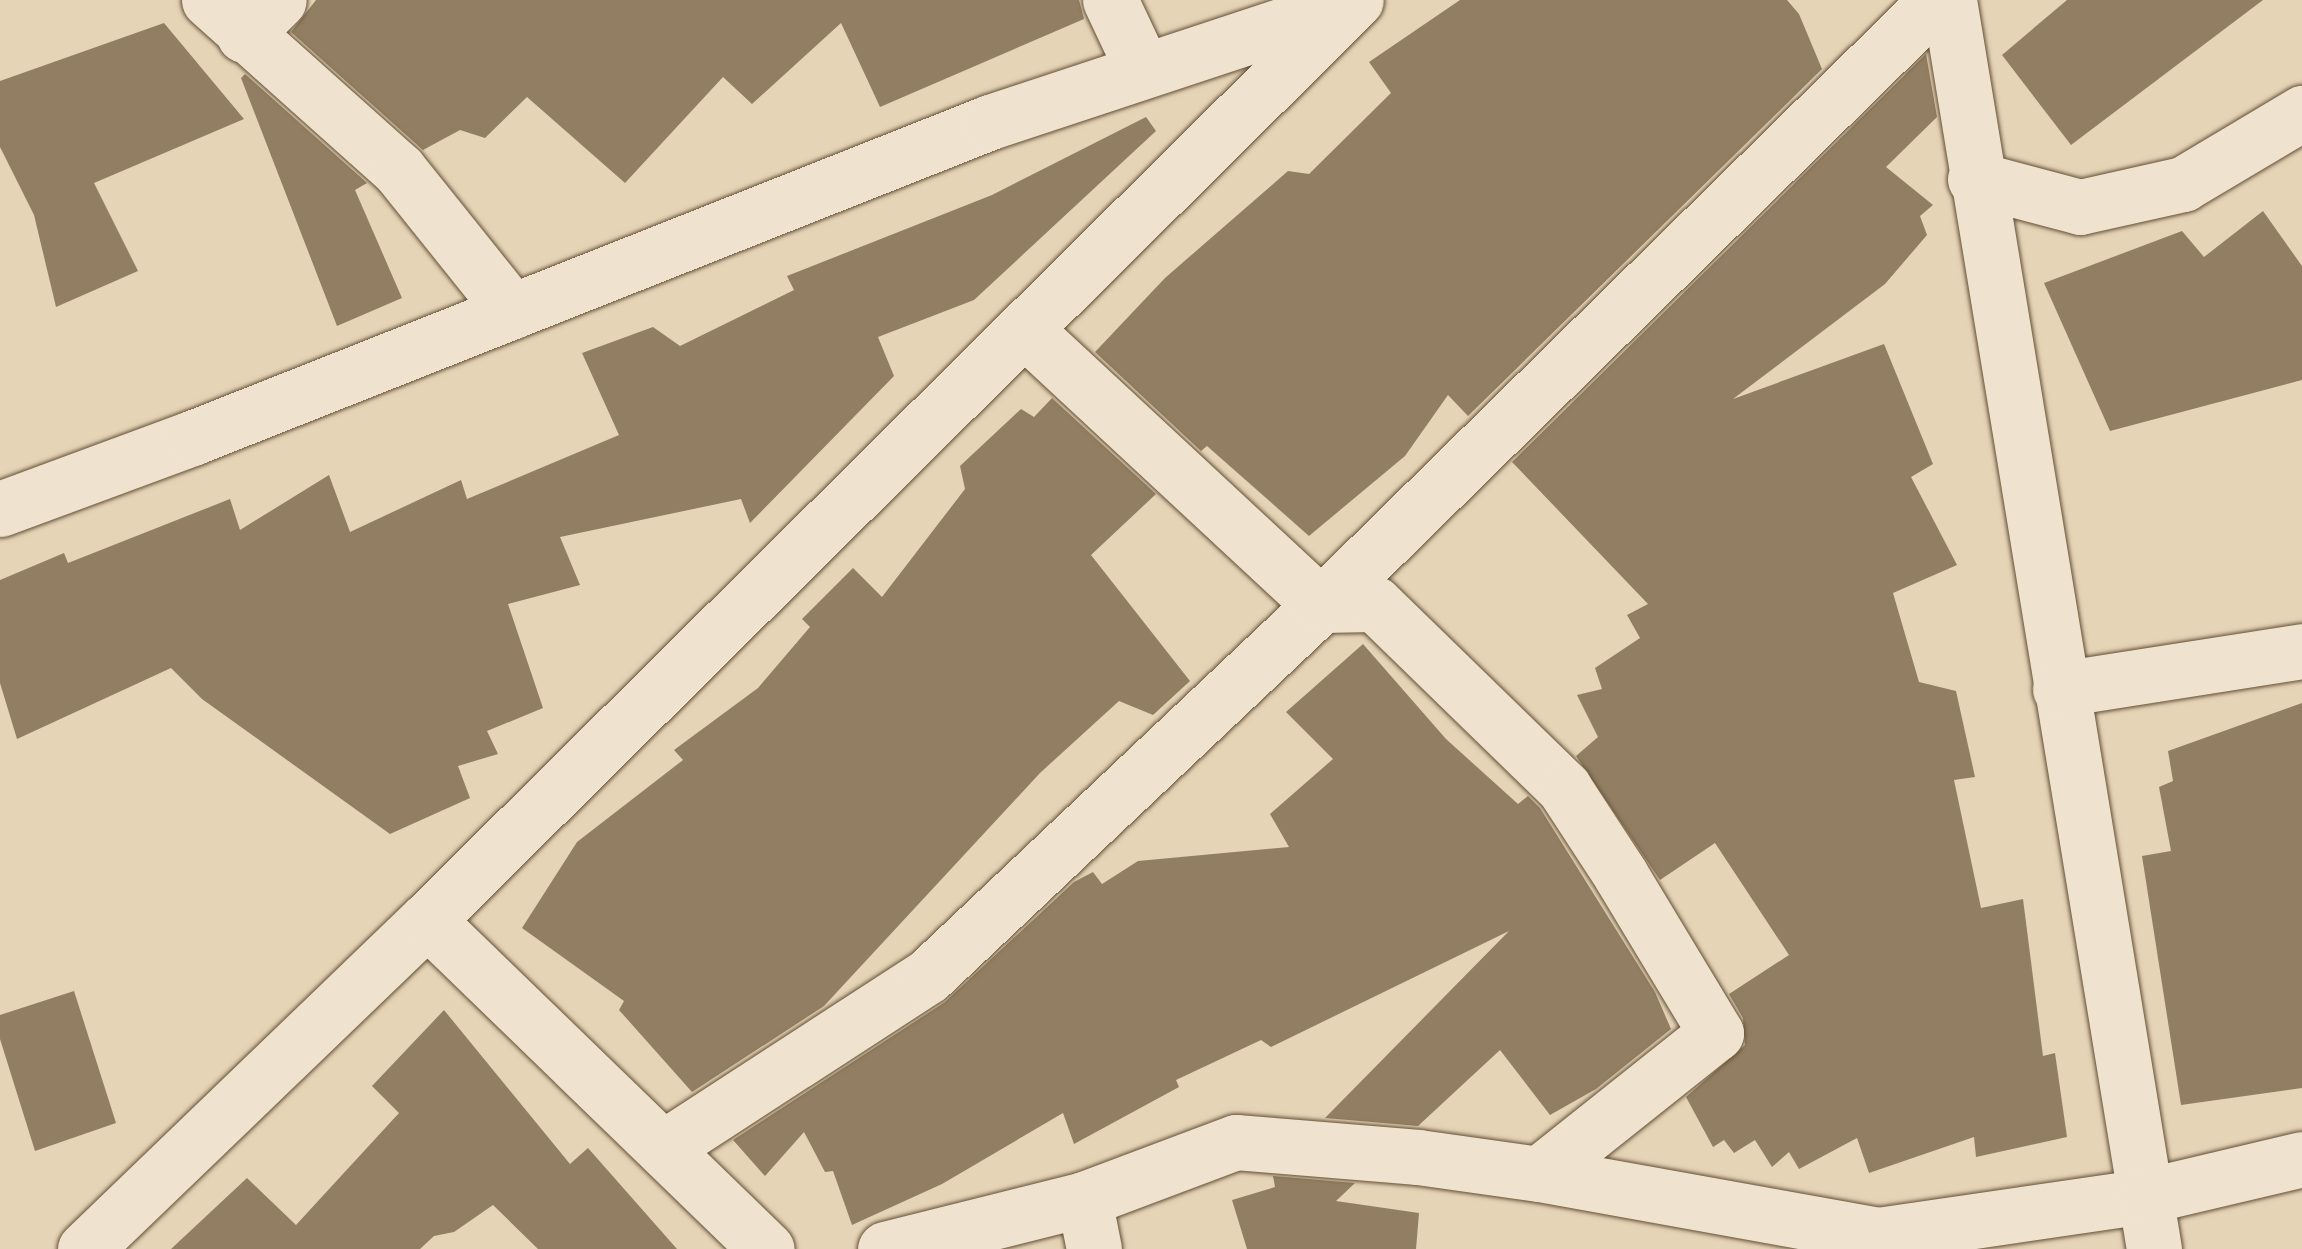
<!DOCTYPE html>
<html>
<head>
<meta charset="utf-8">
<style>
  body { margin:0 }
  #map { position:relative; width:2302px; height:1249px; overflow:hidden; background:#e6d4b7; font-family:"IM FELL English",serif }
  div>[style] { position:absolute }
  .building>* { inset:0; background:#927f63 }
  .roads { filter:drop-shadow(0 0 2px #624f34) drop-shadow(0 0 2px #624f34) }
  .minor>* { height:55px; margin:-27.5px; padding:0 27.5px; transform-origin:27.5px; border-radius:27.5px; background:#efe3d0 }
  span { translate:-50% -50%; white-space:nowrap; text-align:center; line-height:1.15; -webkit-text-stroke:10px #efe3d0; paint-order:stroke }
</style>
</head>
<body>
<div id="map">
  <div class="building">
    <div style="clip-path:polygon(316px 0,1079px 0,1084px 19px,880px 107px,841px 23px,752px 104px,723px 77px,625px 183px,527px 97px,485px 138px,460px 130px,423px 150px,291px 32px)"></div>
    <div style="clip-path:polygon(1460px 0,1787px 0,1799px 14px,1822px 69px,1468px 416px,1448px 395px,1405px 456px,1309px 536px,1207px 446px,1201px 451px,1095px 352px,1165px 278px,1288px 171px,1309px 174px,1391px 93px,1369px 62px)"></div>
    <div style="clip-path:polygon(2067px 0,2263px 0,2071px 145px,2002px 55px)"></div>
    <div style="clip-path:polygon(164px 23px,244px 119px,94px 183px,138px 271px,56px 307px,34px 215px,0 147px,0 81px)"></div>
    <div style="clip-path:polygon(1926px 54px,1937px 117px,1886px 167px,1933px 205px,1920px 216px,1927px 235px,1885px 284px,1733px 399px,1884px 344px,1933px 464px,1911px 477px,1957px 565px,1893px 593px,1919px 682px,1956px 691px,1975px 777px,1954px 780px,1981px 908px,2023px 899px,2043px 1056px,2055px 1053px,2067px 1137px,1976px 1157px,1974px 1137px,1869px 1173px,1857px 1138px,1799px 1169px,1789px 1152px,1772px 1167px,1755px 1140px,1734px 1153px,1724px 1140px,1713px 1147px,1686px 1097px,1745px 1045px,1743px 1018px,1729px 994px,1789px 955px,1715px 843px,1660px 880px,1576px 756px,1598px 737px,1577px 695px,1602px 689px,1595px 668px,1640px 638px,1627px 615px,1648px 604px,1512px 462px)"></div>
    <div style="clip-path:polygon(245px 74px,367px 183px,355px 190px,402px 298px,337px 326px,241px 78px)"></div>
    <div style="clip-path:polygon(1146px 117px,1156px 131px,974px 300px,878px 337px,894px 376px,750px 523px,741px 499px,560px 537px,580px 585px,508px 604px,543px 708px,487px 731px,498px 754px,458px 766px,470px 798px,390px 834px,202px 699px,171px 668px,17px 739px,0 683px,0 580px,64px 553px,68px 563px,230px 499px,240px 530px,329px 475px,350px 532px,461px 480px,467px 499px,619px 435px,582px 353px,653px 327px,680px 346px,794px 290px,787px 276px,992px 195px)"></div>
    <div style="clip-path:polygon(2263px 211px,2302px 266px,2302px 380px,2110px 431px,2044px 283px,2182px 231px,2204px 257px)"></div>
    <div style="clip-path:polygon(1052px 398px,1156px 494px,1091px 555px,1190px 681px,1153px 715px,1119px 701px,1040px 773px,824px 1006px,692px 1092px,619px 1010px,624px 1001px,522px 928px,577px 842px,683px 760px,674px 750px,758px 688px,810px 627px,802px 619px,853px 568px,882px 597px,965px 489px,960px 466px,1021px 409px,1034px 417px)"></div>
    <div style="clip-path:polygon(1363px 644px,1446px 739px,1518px 804px,1528px 796px,1540px 808px,1655px 992px,1671px 1029px,1596px 1089px,1550px 1115px,1500px 1050px,1418px 1126px,1325px 1118px,1509px 931px,1271px 1047px,1261px 1040px,1176px 1080px,1179px 1087px,1074px 1144px,1063px 1113px,942px 1184px,852px 1225px,833px 1171px,825px 1172px,804px 1132px,765px 1176px,733px 1140px,945px 1002px,1074px 882px,1093px 872px,1102px 884px,1138px 861px,1289px 847px,1270px 814px,1333px 759px,1286px 712px)"></div>
    <div style="clip-path:polygon(2302px 703px,2302px 1088px,2181px 1105px,2142px 856px,2171px 851px,2159px 787px,2173px 781px,2168px 751px)"></div>
    <div style="clip-path:polygon(74px 991px,116px 1123px,35px 1151px,0 1039px,0 1015px)"></div>
    <div style="clip-path:polygon(444px 1010px,570px 1164px,588px 1148px,677px 1249px,538px 1249px,493px 1205px,454px 1232px,434px 1236px,420px 1249px,171px 1249px,247px 1178px,296px 1225px,399px 1113px,372px 1086px)"></div>
    <div style="clip-path:polygon(1273px 1176px,1355px 1183px,1336px 1201px,1419px 1213px,1416px 1249px,1247px 1249px,1232px 1200px,1275px 1187px)"></div>
  </div>
  <div class="roads">
    <div class="minor">
      <div style="left:209px;top:0;width:255px;rotate:41.8deg"></div>
      <div style="left:399px;top:170px;width:181px;rotate:51.3deg"></div>
      <div style="left:1110px;top:0;width:77px;rotate:64.8deg"></div>
      <div style="left:1949px;top:0;width:1266px;rotate:80.68deg"></div>
      <div style="left:244px;top:35px;width:49px;rotate:-45deg"></div>
      <div style="left:1975px;top:179px;width:109px;rotate:14.9deg"></div>
      <div style="left:2080px;top:207px;width:106px;rotate:-12.6deg"></div>
      <div style="left:2183px;top:184px;width:139px;rotate:-30.8deg"></div>
      <div style="left:1025px;top:330px;width:404px;rotate:42.9deg"></div>
      <div style="left:1321px;top:605px;width:54px;rotate:-1.1deg"></div>
      <div style="left:1375px;top:604px;width:264px;rotate:44.2deg"></div>
      <div style="left:1564px;top:788px;width:103px;rotate:56.9deg"></div>
      <div style="left:1620px;top:874px;width:186px;rotate:58.9deg"></div>
      <div style="left:1716px;top:1033px;width:226px;rotate:141.5deg"></div>
      <div style="left:0;top:509px;width:205px;rotate:-20.3deg"></div>
      <div style="left:192px;top:438px;width:858px;rotate:-21.6deg"></div>
      <div style="left:990px;top:122px;width:372px;rotate:-18.3deg"></div>
      <div style="left:2060px;top:689px;width:245px;rotate:-8.9deg"></div>
      <div style="left:427px;top:920px;width:473px;rotate:44.1deg"></div>
      <div style="left:666px;top:1146px;width:312px;rotate:-33deg"></div>
      <div style="left:928px;top:976px;width:540px;rotate:-43.35deg"></div>
      <div style="left:1321px;top:605px;width:863px;rotate:-44.48deg"></div>
      <div style="left:1084px;top:1199px;width:51px;rotate:78.7deg"></div>
      <div style="left:85px;top:1249px;width:475px;rotate:-43.9deg"></div>
      <div style="left:427px;top:920px;width:1307px;rotate:-44.72deg"></div>
      <div style="left:885px;top:1249px;width:205px;rotate:-14.1deg"></div>
      <div style="left:1084px;top:1199px;width:162px;rotate:-20.6deg"></div>
      <div style="left:1236px;top:1142px;width:183px;rotate:4.7deg"></div>
      <div style="left:1418px;top:1157px;width:122px;rotate:8deg"></div>
      <div style="left:1539px;top:1174px;width:344px;rotate:10.2deg"></div>
      <div style="left:1878px;top:1235px;width:271px;rotate:-8.3deg"></div>
      <div style="left:2146px;top:1196px;width:160px;rotate:-13.3deg"></div>
    </div>
  </div>
</div>
</body>
</html>
